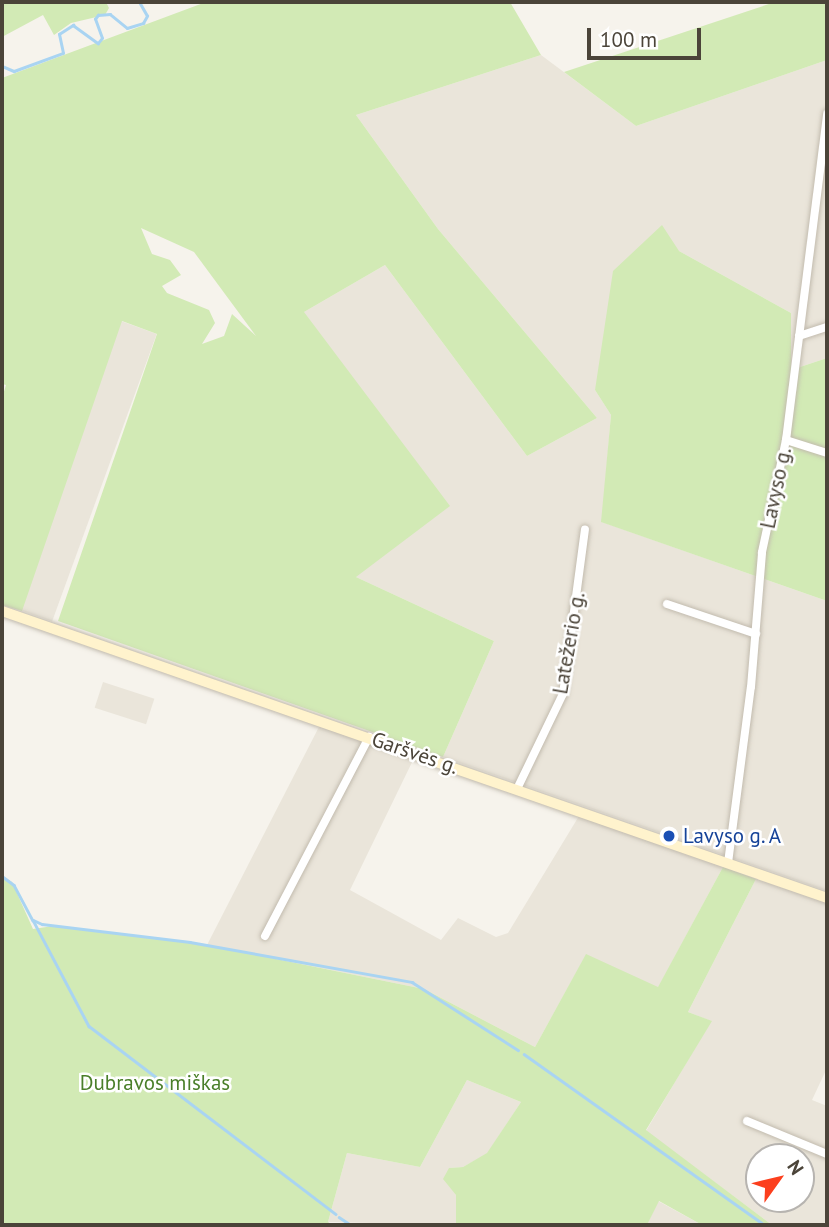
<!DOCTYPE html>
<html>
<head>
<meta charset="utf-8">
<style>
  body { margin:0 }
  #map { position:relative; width:829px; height:1227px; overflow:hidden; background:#f6f3ec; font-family:"PT Sans",sans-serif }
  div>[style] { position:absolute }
  .residential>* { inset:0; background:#eae5da; transform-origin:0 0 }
  .green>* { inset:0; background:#d2eab5 }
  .stream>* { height:2.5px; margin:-1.25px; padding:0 1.25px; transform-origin:1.25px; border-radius:1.25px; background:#a9d4f2 }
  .roads { filter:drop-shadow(0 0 2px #c2bbae) drop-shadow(0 0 2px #c2bbae) }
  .street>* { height:8px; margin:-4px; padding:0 4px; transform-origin:4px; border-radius:4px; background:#fff }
  .secondary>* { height:10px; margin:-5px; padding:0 5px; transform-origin:5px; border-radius:5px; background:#fff3cd }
  .dots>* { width:19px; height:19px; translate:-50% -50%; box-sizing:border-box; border:4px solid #fff; border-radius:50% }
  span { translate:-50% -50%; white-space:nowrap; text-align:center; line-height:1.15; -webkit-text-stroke:5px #fff; paint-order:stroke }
  .street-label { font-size:21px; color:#4b4439 }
  .transit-label { font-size:21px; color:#164399 }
  .left { translate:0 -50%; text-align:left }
  .park-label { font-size:21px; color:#4a7f2a }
  .frame { position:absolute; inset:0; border:4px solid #4b4439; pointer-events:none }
  .north { position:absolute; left:745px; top:1143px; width:70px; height:70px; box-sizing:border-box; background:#fff; border:2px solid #b7b4b0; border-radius:50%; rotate:56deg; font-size:19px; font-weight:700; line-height:28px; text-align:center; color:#4b4439 }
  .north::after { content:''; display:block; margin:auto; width:24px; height:32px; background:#fc3f1d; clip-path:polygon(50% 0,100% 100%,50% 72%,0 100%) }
  .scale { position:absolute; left:587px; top:28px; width:114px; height:32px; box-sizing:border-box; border:4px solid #4b4439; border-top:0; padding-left:9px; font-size:21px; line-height:24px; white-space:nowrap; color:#4b4439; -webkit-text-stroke:5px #fff; paint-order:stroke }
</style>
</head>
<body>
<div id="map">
  <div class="residential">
    <div style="clip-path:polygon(541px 55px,636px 126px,827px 60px,827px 358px,791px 370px,791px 313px,679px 251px,595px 390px,611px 415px,602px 522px,827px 601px,827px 891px,443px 757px,494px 641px,356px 577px,304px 312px,385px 265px,527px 456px,597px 418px,438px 229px,356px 115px)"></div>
    <div style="left:121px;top:321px;width:38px;height:306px;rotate:20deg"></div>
    <div style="left:103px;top:682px;width:54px;height:27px;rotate:18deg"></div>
    <div style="clip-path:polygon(322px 721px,416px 754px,350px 890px,441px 940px,458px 918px,496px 937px,508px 933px,579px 816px,723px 867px,658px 988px,586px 955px,535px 1047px,424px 989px,207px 945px)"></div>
    <div style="clip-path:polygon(evenodd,756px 879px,827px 903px,827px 1068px,812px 1100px,827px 1106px,827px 1218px,823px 1225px,772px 1225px,646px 1131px,711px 1021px,688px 1012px,756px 879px,759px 1157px,801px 1157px,801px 1199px,759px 1199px,759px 1157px)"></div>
    <div style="clip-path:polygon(467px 1080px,521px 1102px,487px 1154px,463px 1167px,449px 1168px,456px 1195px,456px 1225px,328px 1222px,347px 1153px,420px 1167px)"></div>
    <div style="clip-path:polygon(658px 1201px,702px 1225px,647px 1225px)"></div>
  </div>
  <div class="green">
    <div style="clip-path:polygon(2px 2px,106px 2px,109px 8px,105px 15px,71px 23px,54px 35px,43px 15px,2px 37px)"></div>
    <div style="clip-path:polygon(evenodd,206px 2px,510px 2px,541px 55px,356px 115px,438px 229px,597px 418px,527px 456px,385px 265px,304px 312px,450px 506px,356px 577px,494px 641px,443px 757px,58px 621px,157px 334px,122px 321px,22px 611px,2px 605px,2px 398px,6px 385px,2px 384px,2px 78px,206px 2px,141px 228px,194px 252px,256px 336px,232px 314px,224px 336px,202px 344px,215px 323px,209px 310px,167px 293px,162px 286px,181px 275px,170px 260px,152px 254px,141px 228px)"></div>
    <div style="clip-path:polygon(775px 2px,827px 2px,827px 60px,636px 126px,564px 72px)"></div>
    <div style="clip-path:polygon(662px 225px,679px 251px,791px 313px,791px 370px,827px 358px,827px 601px,601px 522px,611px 415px,595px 390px,613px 271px)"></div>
    <div style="clip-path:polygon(723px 867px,756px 879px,688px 1012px,712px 1021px,646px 1130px,772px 1225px,702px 1225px,659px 1201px,647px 1225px,456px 1225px,456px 1195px,443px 1179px,449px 1168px,463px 1167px,487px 1153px,521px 1102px,467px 1080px,420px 1167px,347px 1153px,328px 1222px,333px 1225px,2px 1225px,2px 876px,12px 882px,33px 929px,53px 926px,207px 945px,424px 989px,535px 1047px,586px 954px,658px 987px)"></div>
  </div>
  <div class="stream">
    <div style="left:2px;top:66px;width:13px;rotate:23deg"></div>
    <div style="left:14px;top:71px;width:52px;rotate:-20.2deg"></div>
    <div style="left:63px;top:53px;width:19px;rotate:-102deg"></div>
    <div style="left:59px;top:34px;width:17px;rotate:-33deg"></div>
    <div style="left:73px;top:25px;width:31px;rotate:36deg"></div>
    <div style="left:98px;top:43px;width:6px;rotate:-51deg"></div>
    <div style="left:102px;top:38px;width:20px;rotate:-110deg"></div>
    <div style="left:95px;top:19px;width:5px;rotate:-53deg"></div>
    <div style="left:98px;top:15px;width:12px;rotate:-5deg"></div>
    <div style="left:110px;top:14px;width:22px;rotate:39deg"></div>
    <div style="left:127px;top:28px;width:17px;rotate:-17deg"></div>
    <div style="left:143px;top:23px;width:8px;rotate:-60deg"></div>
    <div style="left:147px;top:16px;width:16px;rotate:-120deg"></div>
    <div style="left:2px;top:876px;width:15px;rotate:37deg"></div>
    <div style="left:14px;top:885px;width:40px;rotate:62deg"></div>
    <div style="left:33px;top:920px;width:10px;rotate:24deg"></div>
    <div style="left:42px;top:924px;width:149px;rotate:6.9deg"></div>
    <div style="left:190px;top:942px;width:226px;rotate:10.2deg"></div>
    <div style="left:412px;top:982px;width:126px;rotate:32.7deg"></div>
    <div style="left:33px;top:920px;width:120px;rotate:62.2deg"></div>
    <div style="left:89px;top:1026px;width:310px;rotate:37.3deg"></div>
    <div style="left:524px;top:1054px;width:296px;rotate:35.4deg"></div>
    <div style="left:339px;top:1217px;width:14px;rotate:34deg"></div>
  </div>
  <div class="roads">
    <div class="street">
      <div style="left:799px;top:336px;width:29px;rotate:-18deg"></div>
      <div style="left:786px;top:440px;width:43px;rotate:17.6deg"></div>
      <div style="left:667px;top:604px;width:94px;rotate:18.6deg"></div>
      <div style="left:517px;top:789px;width:106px;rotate:-64.2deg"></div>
      <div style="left:563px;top:694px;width:166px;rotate:-82.4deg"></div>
      <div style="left:728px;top:863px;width:177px;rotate:-82.6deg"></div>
      <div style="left:751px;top:687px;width:135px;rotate:-85.3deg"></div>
      <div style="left:762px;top:552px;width:115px;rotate:-77.9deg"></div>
      <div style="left:786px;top:440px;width:329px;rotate:-82.8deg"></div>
      <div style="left:265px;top:936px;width:225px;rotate:-62.4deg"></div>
      <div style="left:747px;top:1121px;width:87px;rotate:22.4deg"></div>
    </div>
    <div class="secondary">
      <div style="left:2px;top:611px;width:873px;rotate:19.18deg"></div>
    </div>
  </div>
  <div class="dots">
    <div style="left:669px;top:836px;background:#1a4fb4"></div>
  </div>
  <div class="street-label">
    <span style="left:776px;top:488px;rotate:-78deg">Lavyso g.</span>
    <span style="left:569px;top:643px;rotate:-80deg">Latežerio g.</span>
    <span style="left:415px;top:753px;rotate:19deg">Garšvės g.</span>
  </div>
  <div class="transit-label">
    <span class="left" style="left:683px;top:836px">Lavyso g. A</span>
  </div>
  <div class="park-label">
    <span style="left:155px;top:1083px">Dubravos miškas</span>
  </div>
  <div class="frame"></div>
  <div class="north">N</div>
  <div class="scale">100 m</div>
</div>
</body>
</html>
